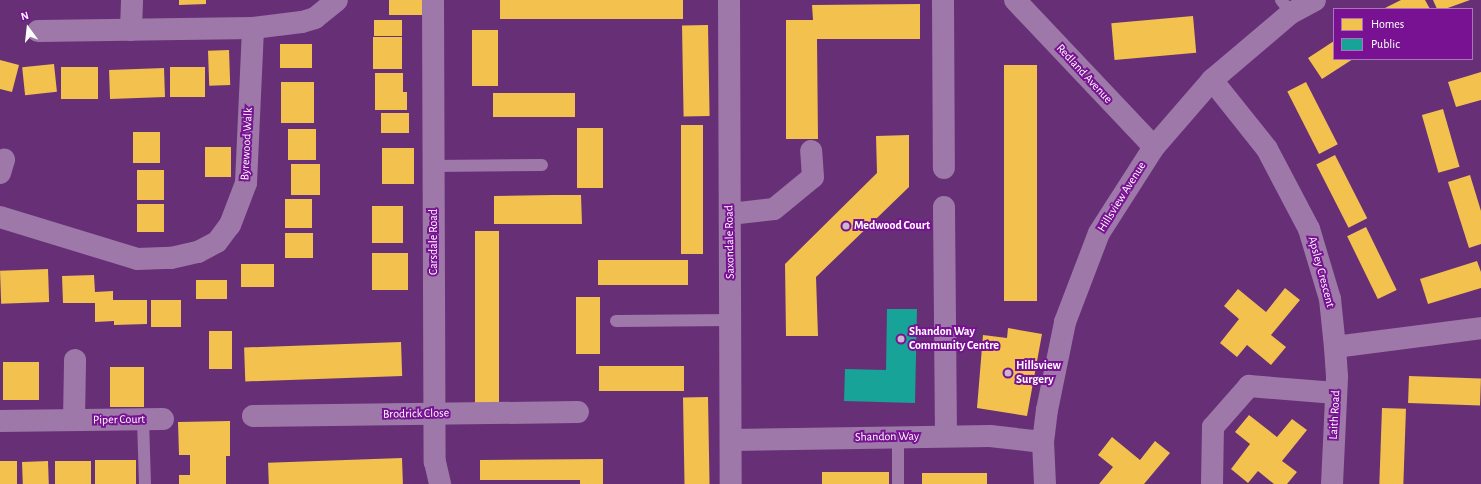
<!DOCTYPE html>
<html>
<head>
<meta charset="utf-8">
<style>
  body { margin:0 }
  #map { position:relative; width:1481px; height:484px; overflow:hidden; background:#672f76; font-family:"Alegreya Sans",sans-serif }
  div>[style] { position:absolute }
  .homes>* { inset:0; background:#f2c14e; transform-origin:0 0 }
  .public>* { inset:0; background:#17a398 }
  .service>* { height:12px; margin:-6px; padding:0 6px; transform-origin:6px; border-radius:6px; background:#9e78a9 }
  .minor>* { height:22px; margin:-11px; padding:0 11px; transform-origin:11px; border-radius:11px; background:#9e78a9 }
  .tertiary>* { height:22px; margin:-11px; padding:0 11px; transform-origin:11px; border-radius:11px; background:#9e78a9 }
  .dots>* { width:11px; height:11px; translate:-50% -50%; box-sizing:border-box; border:2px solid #781293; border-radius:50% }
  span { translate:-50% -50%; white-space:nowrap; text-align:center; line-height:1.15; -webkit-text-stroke:4px #781293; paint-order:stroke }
  .street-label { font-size:12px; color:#fff }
  .poi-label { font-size:12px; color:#fff; font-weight:700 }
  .left { translate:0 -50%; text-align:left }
  .legend { position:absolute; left:1333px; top:8px; width:140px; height:52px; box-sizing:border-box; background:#781293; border:1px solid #ae71be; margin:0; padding:5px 7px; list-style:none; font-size:12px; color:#fff }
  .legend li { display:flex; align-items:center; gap:8px; height:20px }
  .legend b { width:20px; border:1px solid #ae71be }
  .north { position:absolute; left:8px; top:8px; width:40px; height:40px; -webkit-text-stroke:3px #781293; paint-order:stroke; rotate:345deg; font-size:11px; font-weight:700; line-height:16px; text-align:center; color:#fff }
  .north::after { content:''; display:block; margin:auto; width:14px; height:18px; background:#fff; clip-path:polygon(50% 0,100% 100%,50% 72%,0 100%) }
</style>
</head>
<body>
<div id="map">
  <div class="homes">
    <div style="clip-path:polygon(179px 0,206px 0,206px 4px,179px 5px)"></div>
    <div style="left:389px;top:0;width:33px;height:15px"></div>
    <div style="left:500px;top:0;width:183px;height:19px"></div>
    <div style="clip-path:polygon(1401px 0,1425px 0,1430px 9px,1383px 9px)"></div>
    <div style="clip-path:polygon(1433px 0,1470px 0,1445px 9px,1437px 9px)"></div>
    <div style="clip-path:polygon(920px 4px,920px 39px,817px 39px,818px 139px,786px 139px,786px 20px,813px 20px,812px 5px)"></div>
    <div style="left:1193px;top:16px;width:37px;height:82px;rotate:85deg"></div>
    <div style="left:374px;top:20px;width:28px;height:16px"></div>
    <div style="left:708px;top:25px;width:91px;height:26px;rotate:89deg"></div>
    <div style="left:472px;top:30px;width:26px;height:56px"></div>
    <div style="left:402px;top:37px;width:32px;height:29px;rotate:90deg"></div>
    <div style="clip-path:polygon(1334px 41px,1334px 59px,1353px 59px,1322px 79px,1308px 58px)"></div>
    <div style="left:280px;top:44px;width:32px;height:24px"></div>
    <div style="left:229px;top:50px;width:35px;height:21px;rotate:88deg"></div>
    <div style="clip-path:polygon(0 60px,19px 65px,12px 92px,0 89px)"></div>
    <div style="left:54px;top:64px;width:28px;height:32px;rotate:84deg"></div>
    <div style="left:1037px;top:65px;width:236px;height:33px;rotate:90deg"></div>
    <div style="left:98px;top:67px;width:32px;height:37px;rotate:90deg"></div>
    <div style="left:170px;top:67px;width:35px;height:30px"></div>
    <div style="left:164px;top:68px;width:29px;height:55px;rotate:88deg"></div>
    <div style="clip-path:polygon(1481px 72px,1481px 100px,1456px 107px,1448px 82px)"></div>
    <div style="left:375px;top:73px;width:28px;height:19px"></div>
    <div style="left:281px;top:82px;width:33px;height:41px"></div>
    <div style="left:1306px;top:82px;width:70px;height:21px;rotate:63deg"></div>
    <div style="left:407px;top:92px;width:18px;height:32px;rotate:90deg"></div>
    <div style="left:575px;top:93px;width:24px;height:82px;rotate:90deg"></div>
    <div style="left:1443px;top:109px;width:60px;height:22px;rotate:74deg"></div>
    <div style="left:381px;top:113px;width:28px;height:20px"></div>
    <div style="left:703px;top:125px;width:129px;height:22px;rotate:90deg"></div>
    <div style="left:577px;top:128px;width:26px;height:60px"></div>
    <div style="left:288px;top:129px;width:28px;height:31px"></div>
    <div style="left:160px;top:132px;width:31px;height:27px;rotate:90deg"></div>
    <div style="clip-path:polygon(909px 135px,909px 187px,816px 277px,818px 336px,786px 336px,785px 264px,877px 173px,876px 136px)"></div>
    <div style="left:231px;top:147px;width:30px;height:26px;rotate:90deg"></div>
    <div style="left:382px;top:148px;width:32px;height:36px"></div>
    <div style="left:1335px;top:155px;width:71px;height:21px;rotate:63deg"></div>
    <div style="left:291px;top:164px;width:29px;height:31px"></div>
    <div style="left:137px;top:170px;width:27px;height:30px"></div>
    <div style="clip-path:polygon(1470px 175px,1481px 211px,1481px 244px,1469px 248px,1448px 182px)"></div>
    <div style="clip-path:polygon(553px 195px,581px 195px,582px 224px,494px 224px,494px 196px)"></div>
    <div style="left:285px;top:199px;width:27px;height:29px"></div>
    <div style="left:137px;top:204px;width:27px;height:28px"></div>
    <div style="left:372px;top:206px;width:31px;height:37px"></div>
    <div style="left:1366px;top:227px;width:70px;height:21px;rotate:64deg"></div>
    <div style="left:475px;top:231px;width:24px;height:174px"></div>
    <div style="left:285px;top:233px;width:28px;height:25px"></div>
    <div style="left:408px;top:253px;width:37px;height:36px;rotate:90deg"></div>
    <div style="left:688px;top:260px;width:25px;height:90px;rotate:90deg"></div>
    <div style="clip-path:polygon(1477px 261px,1481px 272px,1481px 288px,1428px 304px,1420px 279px)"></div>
    <div style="left:241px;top:264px;width:33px;height:23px"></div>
    <div style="left:48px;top:269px;width:33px;height:48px;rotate:88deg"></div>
    <div style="clip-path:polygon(94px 275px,95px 292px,113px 291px,113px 300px,147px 300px,147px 324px,114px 325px,114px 321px,95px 322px,95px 303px,63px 303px,62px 276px)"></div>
    <div style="left:196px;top:280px;width:31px;height:19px"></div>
    <div style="clip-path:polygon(1285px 288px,1300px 300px,1271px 335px,1286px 347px,1271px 365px,1247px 345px,1237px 357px,1220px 343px,1239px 319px,1224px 306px,1238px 289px,1266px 312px)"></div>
    <div style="left:576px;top:297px;width:24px;height:57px"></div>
    <div style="left:181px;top:300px;width:27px;height:30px;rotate:90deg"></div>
    <div style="clip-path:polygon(1008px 328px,1042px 334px,1027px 416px,977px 408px,983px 335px,1007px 338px)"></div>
    <div style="left:209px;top:331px;width:23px;height:38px"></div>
    <div style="left:401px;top:342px;width:34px;height:157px;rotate:88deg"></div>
    <div style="left:3px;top:362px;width:36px;height:38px"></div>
    <div style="left:599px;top:366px;width:85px;height:25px"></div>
    <div style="left:110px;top:367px;width:34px;height:40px"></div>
    <div style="left:1409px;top:376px;width:72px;height:27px;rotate:2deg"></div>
    <div style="left:708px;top:397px;width:87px;height:25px;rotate:89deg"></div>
    <div style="left:1382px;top:408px;width:24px;height:76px;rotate:2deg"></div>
    <div style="clip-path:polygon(1249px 415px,1277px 437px,1292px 419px,1307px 430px,1282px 461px,1297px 472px,1287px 484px,1274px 484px,1258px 471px,1248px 483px,1231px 469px,1250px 444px,1235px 432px)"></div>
    <div style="clip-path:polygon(230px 421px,230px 456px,226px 456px,226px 484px,179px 484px,179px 475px,190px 475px,190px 455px,179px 455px,178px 422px)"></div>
    <div style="clip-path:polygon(1112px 437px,1140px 460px,1155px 441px,1170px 453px,1144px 484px,1099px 484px,1113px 467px,1098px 455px)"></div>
    <div style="left:402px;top:458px;width:26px;height:134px;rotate:88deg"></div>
    <div style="clip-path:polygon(603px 459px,603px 484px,580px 484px,580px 480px,480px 480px,480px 460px)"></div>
    <div style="left:95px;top:460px;width:41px;height:24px"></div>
    <div style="left:0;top:461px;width:17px;height:23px"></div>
    <div style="left:48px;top:461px;width:23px;height:26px;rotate:88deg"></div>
    <div style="left:55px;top:461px;width:36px;height:23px"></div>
    <div style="left:889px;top:472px;width:12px;height:67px;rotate:90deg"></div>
    <div style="left:987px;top:473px;width:11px;height:65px;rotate:90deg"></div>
  </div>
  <div class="public">
    <div style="clip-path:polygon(887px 309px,917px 309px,915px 403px,844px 401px,845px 369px,886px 370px)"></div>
  </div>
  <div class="service">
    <div style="left:1281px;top:0;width:16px;rotate:52deg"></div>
    <div style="left:434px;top:166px;width:108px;rotate:-0.5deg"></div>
    <div style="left:616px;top:321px;width:115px;rotate:-0.5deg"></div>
    <div style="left:143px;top:420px;width:64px;rotate:88.2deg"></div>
    <div style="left:898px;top:484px;width:47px;rotate:-90deg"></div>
  </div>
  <div class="minor">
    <div style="left:433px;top:0;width:462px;rotate:89.8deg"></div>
    <div style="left:435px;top:462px;width:23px;rotate:77deg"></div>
    <div style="left:729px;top:0;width:484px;rotate:89.8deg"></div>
    <div style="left:943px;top:0;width:168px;rotate:89.7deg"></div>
    <div style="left:1015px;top:0;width:202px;rotate:46.6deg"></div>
    <div style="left:131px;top:30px;width:30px;rotate:-88deg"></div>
    <div style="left:38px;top:31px;width:215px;rotate:-0.8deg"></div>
    <div style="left:253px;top:28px;width:49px;rotate:-7deg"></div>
    <div style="left:302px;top:22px;width:14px;rotate:-17deg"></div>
    <div style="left:315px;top:18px;width:28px;rotate:-39deg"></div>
    <div style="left:1212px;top:80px;width:88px;rotate:51.4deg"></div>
    <div style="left:1267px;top:149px;width:90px;rotate:62.3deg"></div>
    <div style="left:1309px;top:229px;width:73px;rotate:73.3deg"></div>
    <div style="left:1330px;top:299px;width:48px;rotate:84.1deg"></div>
    <div style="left:1335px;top:347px;width:147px;rotate:-7.4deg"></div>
    <div style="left:0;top:173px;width:14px;rotate:-73deg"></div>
    <div style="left:944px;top:207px;width:229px;rotate:89.5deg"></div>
    <div style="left:730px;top:214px;width:44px;rotate:-6.5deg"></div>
    <div style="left:774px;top:209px;width:50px;rotate:-39.4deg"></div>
    <div style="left:813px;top:177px;width:26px;rotate:-94deg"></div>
    <div style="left:0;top:217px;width:143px;rotate:17deg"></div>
    <div style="left:137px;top:259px;width:34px;rotate:-2deg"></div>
    <div style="left:171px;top:258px;width:28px;rotate:-13deg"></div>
    <div style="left:198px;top:252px;width:21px;rotate:-28deg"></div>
    <div style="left:217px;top:242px;width:21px;rotate:-53deg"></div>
    <div style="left:230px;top:225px;width:45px;rotate:-69.1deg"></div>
    <div style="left:246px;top:183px;width:155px;rotate:-87.4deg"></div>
    <div style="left:253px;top:416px;width:325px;rotate:-0.7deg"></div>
    <div style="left:74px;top:420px;width:60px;rotate:-89deg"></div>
    <div style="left:0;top:421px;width:163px;rotate:-0.7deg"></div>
    <div style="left:731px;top:440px;width:259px;rotate:-0.9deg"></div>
    <div style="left:990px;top:436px;width:53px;rotate:6.5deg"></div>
    <div style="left:1212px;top:484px;width:57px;rotate:-89deg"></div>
    <div style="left:1213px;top:427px;width:55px;rotate:-48.7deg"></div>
    <div style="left:1249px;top:386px;width:87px;rotate:4.6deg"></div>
    <div style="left:1332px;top:484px;width:108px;rotate:-87.3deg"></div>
    <div style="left:1337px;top:376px;width:29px;rotate:-94deg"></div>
  </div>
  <div class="tertiary">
    <div style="left:1045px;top:484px;width:42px;rotate:-92.7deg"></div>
    <div style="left:1043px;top:442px;width:32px;rotate:-83deg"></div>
    <div style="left:1047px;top:410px;width:90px;rotate:-78.4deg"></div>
    <div style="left:1065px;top:322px;width:95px;rotate:-69.1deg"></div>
    <div style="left:1099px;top:233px;width:102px;rotate:-57.4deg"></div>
    <div style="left:1154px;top:147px;width:89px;rotate:-49.1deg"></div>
    <div style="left:1212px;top:80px;width:104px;rotate:-40.3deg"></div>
    <div style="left:1291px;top:13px;width:27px;rotate:-28deg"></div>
  </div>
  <div class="dots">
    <div style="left:846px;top:226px;background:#cab6cf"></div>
    <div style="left:901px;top:339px;background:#cab6cf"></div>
    <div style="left:1008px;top:373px;background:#cab6cf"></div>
  </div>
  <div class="street-label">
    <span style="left:1084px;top:74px;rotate:47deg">Redland Avenue</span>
    <span style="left:247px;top:144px;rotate:-87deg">Byrewood Walk</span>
    <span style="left:1122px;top:197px;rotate:-58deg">Hillsview Avenue</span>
    <span style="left:434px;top:242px;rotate:-90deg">Carsdale Road</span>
    <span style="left:730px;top:242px;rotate:-91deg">Saxondale Road</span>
    <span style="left:1321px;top:272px;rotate:75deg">Apsley Crescent</span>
    <span style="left:416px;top:414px;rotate:-1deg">Brodrick Close</span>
    <span style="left:1335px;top:415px;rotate:-87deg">Laith Road</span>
    <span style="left:119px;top:420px;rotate:-1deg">Piper Court</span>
    <span style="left:887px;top:437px;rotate:-1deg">Shandon Way</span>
  </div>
  <div class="poi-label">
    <span class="left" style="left:854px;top:226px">Medwood Court</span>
    <span class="left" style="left:909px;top:339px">Shandon Way<br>Community Centre</span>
    <span class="left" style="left:1016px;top:373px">Hillsview<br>Surgery</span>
  </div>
  <ul class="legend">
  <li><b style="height:11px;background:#f2c14e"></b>Homes</li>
  <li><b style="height:11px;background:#17a398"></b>Public</li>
  </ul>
  <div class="north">N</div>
</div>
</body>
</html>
